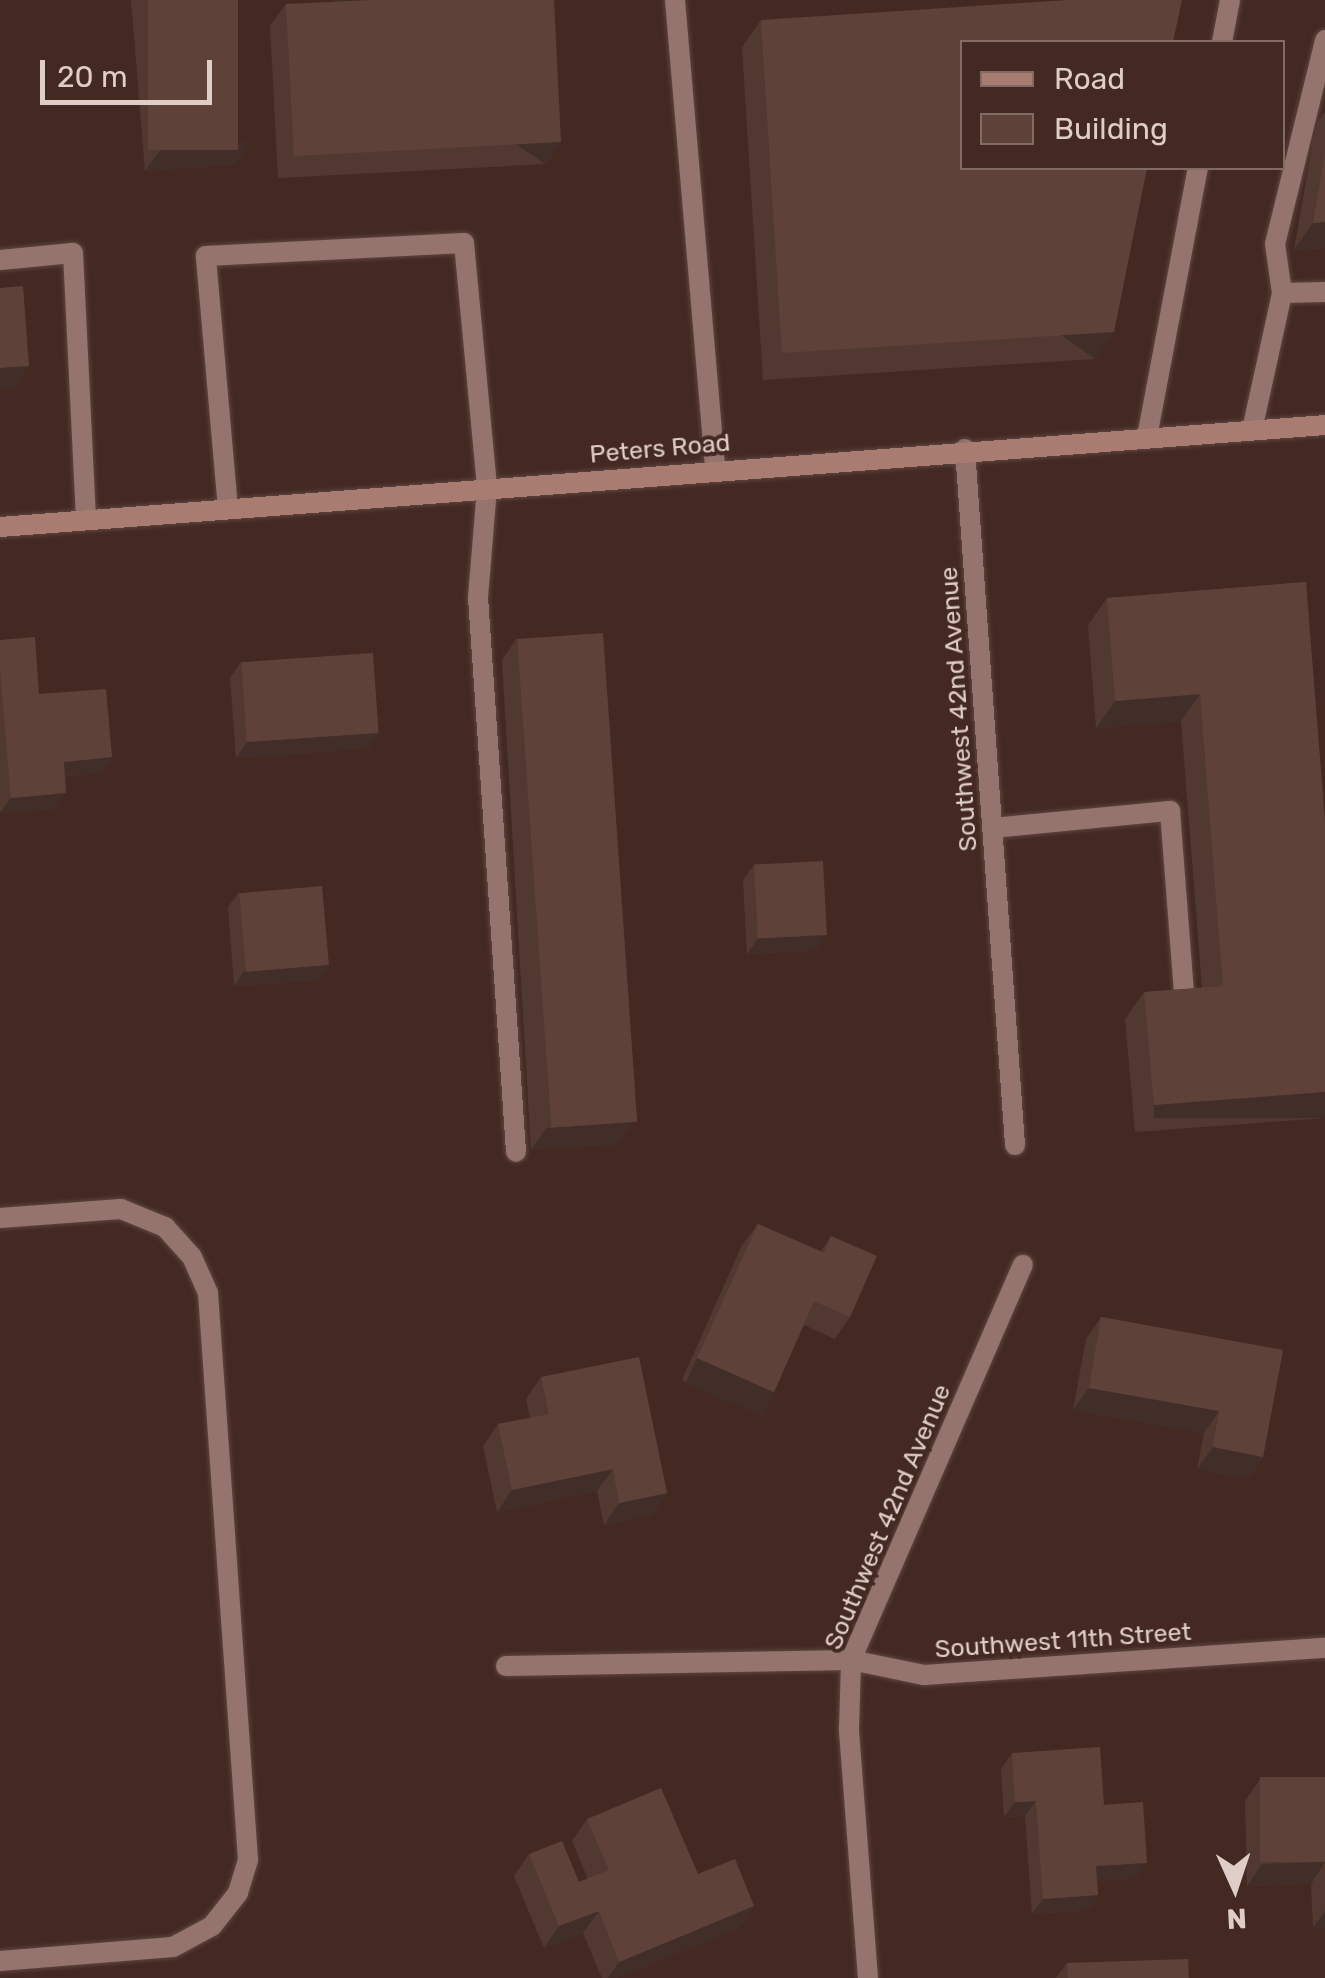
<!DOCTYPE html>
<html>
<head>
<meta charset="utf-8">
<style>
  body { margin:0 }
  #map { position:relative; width:1325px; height:1978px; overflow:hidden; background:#442923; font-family:Rubik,sans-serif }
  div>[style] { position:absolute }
  .roads { filter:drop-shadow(0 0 2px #5d4640) drop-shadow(0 0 2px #5d4640) }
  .lane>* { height:20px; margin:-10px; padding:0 10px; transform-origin:10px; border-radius:10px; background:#94746c }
  .street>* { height:20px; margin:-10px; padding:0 10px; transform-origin:10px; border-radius:10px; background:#94746c }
  .secondary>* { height:20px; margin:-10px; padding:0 10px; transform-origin:10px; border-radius:10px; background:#a87c70 }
  .wall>* { inset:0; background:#513932 }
  .shaded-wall>* { inset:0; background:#422e29; transform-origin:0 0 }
  .building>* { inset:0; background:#5e423a; transform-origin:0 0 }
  span { translate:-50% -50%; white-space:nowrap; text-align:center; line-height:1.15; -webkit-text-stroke:8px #442923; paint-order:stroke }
  .street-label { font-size:25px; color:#dfcdc8 }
  .legend { position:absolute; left:960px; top:40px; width:325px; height:130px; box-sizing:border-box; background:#442923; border:2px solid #826b65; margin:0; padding:12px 18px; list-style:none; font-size:30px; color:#dfcdc8 }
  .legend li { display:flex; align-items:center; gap:20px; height:50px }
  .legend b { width:50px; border:2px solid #826b65 }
  .north { position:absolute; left:1185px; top:1838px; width:100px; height:100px; -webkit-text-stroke:8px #442923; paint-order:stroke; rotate:177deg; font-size:28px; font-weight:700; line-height:40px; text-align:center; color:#dfcdc8 }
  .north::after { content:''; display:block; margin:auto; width:35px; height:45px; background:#dfcdc8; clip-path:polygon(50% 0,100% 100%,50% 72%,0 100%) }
  .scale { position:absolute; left:40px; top:60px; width:172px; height:45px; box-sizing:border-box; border:5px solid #dfcdc8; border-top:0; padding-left:12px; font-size:30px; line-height:35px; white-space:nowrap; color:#dfcdc8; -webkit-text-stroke:8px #442923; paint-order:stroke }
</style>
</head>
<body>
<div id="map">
  <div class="roads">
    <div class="lane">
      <div style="left:675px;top:0;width:471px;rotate:85.1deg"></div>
      <div style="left:1222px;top:42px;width:43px;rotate:-79.2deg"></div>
      <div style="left:0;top:260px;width:73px;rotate:-5.5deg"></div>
      <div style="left:73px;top:253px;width:267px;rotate:87.2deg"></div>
      <div style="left:1282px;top:293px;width:43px;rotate:-1.3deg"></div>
      <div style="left:1252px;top:430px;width:140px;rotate:-77.6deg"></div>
      <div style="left:1282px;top:293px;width:49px;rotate:-98.1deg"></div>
      <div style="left:1275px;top:244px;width:210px;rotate:-76.2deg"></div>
      <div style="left:1147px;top:437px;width:274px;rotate:-79.3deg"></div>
      <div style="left:228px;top:509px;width:254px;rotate:-95deg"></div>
      <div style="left:206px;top:256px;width:258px;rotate:-2.9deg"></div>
      <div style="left:464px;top:243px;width:246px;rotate:84.6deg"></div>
      <div style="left:487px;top:488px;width:109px;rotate:94.7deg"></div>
      <div style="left:478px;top:597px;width:556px;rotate:86.08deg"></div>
      <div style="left:992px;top:828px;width:179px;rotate:-5.5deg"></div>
      <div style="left:1170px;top:811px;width:182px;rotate:85.6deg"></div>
      <div style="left:0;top:1218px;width:121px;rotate:-4.3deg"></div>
      <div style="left:121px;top:1209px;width:48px;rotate:22.2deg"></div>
      <div style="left:165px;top:1227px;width:40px;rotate:48deg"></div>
      <div style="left:192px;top:1257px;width:39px;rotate:66deg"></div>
      <div style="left:208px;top:1293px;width:568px;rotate:85.96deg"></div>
      <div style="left:248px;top:1860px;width:34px;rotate:107deg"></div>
      <div style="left:238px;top:1893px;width:42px;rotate:128.2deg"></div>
      <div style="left:212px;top:1926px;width:44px;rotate:151.7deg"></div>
      <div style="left:173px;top:1947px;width:174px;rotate:175.4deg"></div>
    </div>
    <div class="street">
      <div style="left:965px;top:449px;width:698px;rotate:85.89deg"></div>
      <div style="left:506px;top:1666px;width:345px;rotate:-1deg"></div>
      <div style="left:851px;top:1660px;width:75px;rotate:11.6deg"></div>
      <div style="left:924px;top:1675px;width:402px;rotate:-3.9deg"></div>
      <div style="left:868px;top:1978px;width:250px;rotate:-94.4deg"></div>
      <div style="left:849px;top:1729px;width:69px;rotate:-88.3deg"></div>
      <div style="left:851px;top:1660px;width:431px;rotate:-66.5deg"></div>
    </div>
    <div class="secondary">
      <div style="left:0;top:527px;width:1329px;rotate:-4.4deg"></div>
    </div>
  </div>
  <div class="wall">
    <div style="clip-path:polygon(131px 0,238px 0,235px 164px,145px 171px)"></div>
    <div style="clip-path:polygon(286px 4px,561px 142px,546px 164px,278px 178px,270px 26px)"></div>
    <div style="clip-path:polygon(761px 20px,1095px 359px,763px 380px,742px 47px)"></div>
    <div style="clip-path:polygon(1325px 112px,1325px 248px,1294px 250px,1316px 124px)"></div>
    <div style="clip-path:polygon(1306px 582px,1325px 1118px,1135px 1132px,1125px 1019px,1144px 992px,1202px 988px,1181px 721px,1096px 728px,1088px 625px,1107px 598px)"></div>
    <div style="clip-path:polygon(517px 638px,618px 1144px,531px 1150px,502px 660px)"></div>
    <div style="clip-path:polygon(0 640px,39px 694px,112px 757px,101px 773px,65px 776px,55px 809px,0 813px)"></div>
    <div style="clip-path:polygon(241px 662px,379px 733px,368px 748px,236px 758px,230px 678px)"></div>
    <div style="clip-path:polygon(754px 865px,816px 950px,747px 954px,743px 880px)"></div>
    <div style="clip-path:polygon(239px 892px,329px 965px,318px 980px,234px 986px,228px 907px)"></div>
    <div style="clip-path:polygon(758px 1224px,821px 1251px,831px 1236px,850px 1317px,835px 1339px,804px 1325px,774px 1392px,759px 1414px,682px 1380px,742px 1245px)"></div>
    <div style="clip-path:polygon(1101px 1317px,1283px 1350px,1263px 1457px,1248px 1479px,1197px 1469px,1204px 1433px,1073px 1410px,1086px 1339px)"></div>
    <div style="clip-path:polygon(541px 1377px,667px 1493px,652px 1515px,604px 1525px,597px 1491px,497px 1512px,483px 1446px,498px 1424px,530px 1418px,526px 1399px)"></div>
    <div style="clip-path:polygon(1012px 1753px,1104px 1805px,1136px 1878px,1097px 1881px,1098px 1895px,1088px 1910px,1032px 1914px,1025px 1816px,1004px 1817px,1001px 1769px)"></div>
    <div style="clip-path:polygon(1325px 1777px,1325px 1928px,1313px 1928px,1311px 1884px,1247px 1886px,1245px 1801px,1260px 1779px)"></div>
    <div style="clip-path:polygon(587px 1819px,698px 1874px,754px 1906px,739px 1928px,617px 1978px,602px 1978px,583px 1933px,544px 1948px,514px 1876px,529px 1854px,579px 1882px,588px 1879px,572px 1841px)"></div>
    <div style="clip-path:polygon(1067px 1963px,1189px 1978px,1056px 1978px)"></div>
  </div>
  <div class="shaded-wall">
    <div style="clip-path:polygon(251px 142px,235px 164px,145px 171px,160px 150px)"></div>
    <div style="left:561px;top:142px;width:27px;height:267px;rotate:124deg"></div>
    <div style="clip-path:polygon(1325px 222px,1325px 248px,1294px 250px,1313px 223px)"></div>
    <div style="left:1114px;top:332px;width:33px;height:333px;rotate:125deg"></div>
    <div style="clip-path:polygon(29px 366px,14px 388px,0 389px,0 368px)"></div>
    <div style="clip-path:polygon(1200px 694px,1181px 721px,1096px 728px,1115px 701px)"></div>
    <div style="clip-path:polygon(379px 733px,368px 748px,236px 758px,247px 742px)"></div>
    <div style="clip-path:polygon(112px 757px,101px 773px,53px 777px,64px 762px)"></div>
    <div style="clip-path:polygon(66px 793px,55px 809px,0 813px,11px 798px)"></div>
    <div style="clip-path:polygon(827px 935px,816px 950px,747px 954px,758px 938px)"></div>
    <div style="clip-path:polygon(329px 965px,318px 980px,234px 986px,244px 971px)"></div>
    <div style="left:1325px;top:1092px;width:26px;height:171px;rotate:90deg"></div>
    <div style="clip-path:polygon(633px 1122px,618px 1144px,531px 1150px,546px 1128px)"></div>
    <div style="left:697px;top:1358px;width:84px;height:27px;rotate:24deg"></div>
    <div style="clip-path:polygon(1089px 1388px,1219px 1411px,1204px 1433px,1073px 1410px)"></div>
    <div style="clip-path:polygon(1213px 1447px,1263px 1457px,1248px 1479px,1197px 1469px)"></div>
    <div style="clip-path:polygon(613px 1469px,597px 1491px,497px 1512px,512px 1490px)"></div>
    <div style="clip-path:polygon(667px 1493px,652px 1515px,604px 1525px,619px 1503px)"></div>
    <div style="clip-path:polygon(1036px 1801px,1025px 1816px,1004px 1817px,1015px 1802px)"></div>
    <div style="clip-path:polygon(1325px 1862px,1311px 1884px,1247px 1886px,1262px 1864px)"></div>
    <div style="clip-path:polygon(1147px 1863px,1136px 1878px,1085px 1882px,1096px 1866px)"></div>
    <div style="clip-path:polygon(1098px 1895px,1088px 1910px,1032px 1914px,1043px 1899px)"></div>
    <div style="clip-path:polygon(754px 1906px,739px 1928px,617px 1978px,608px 1978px,619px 1962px)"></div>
    <div style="clip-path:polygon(599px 1911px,583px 1933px,544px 1948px,559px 1926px)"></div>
    <div style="clip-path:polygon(1325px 1911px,1325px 1928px,1313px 1928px)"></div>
  </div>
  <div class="building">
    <div style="left:148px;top:0;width:90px;height:150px"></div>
    <div style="clip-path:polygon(371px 0,554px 0,561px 142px,294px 156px,286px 4px)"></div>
    <div style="clip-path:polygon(1068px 0,1182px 0,1173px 42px,962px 42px,962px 168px,1147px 168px,1114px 332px,782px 353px,761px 20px)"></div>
    <div style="clip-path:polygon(1325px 154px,1325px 222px,1313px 223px)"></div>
    <div style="clip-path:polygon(23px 286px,29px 366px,0 368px,0 288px)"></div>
    <div style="clip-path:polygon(1306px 582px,1325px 821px,1325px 1092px,1154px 1105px,1144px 992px,1223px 986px,1200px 694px,1115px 701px,1107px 598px)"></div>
    <div style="left:603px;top:633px;width:490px;height:86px;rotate:86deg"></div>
    <div style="clip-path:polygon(35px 637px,39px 694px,106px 689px,112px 757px,64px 762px,66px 793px,11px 798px,0 668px,0 640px)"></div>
    <div style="left:373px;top:653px;width:80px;height:132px;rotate:86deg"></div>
    <div style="left:823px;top:861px;width:74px;height:69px;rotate:87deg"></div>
    <div style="left:322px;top:886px;width:79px;height:83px;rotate:85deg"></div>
    <div style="clip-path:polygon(758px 1224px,824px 1253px,831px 1236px,877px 1256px,850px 1317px,814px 1301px,774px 1392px,697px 1358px)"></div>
    <div style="clip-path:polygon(1101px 1317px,1283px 1350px,1263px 1457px,1213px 1447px,1219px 1411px,1089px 1388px)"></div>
    <div style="clip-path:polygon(639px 1357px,667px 1493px,619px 1503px,613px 1469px,512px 1490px,498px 1424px,549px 1414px,541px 1377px)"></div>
    <div style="clip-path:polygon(1100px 1747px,1104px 1805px,1143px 1802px,1147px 1863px,1096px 1866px,1098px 1895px,1043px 1899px,1036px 1801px,1015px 1802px,1012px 1753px)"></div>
    <div style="left:1325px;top:1777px;width:85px;height:65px;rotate:90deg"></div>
    <div style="clip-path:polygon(661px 1788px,698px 1874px,735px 1859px,754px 1906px,619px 1962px,599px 1911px,559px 1926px,529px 1854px,562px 1841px,579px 1882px,609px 1870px,587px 1819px)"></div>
    <div style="clip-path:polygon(1188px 1959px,1189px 1978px,1068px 1978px,1067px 1963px)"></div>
  </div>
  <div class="street-label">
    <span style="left:660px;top:449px;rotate:-5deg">Peters Road</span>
    <span style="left:959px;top:709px;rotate:-94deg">Southwest 42nd Avenue</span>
    <span style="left:888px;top:1517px;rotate:-67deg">Southwest 42nd Avenue</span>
    <span style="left:1063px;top:1641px;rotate:-4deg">Southwest 11th Street</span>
  </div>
  <ul class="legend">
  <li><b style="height:12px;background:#a87c70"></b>Road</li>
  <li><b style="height:28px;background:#5e423a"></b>Building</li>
  </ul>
  <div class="north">N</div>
  <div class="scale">20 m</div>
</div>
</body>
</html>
